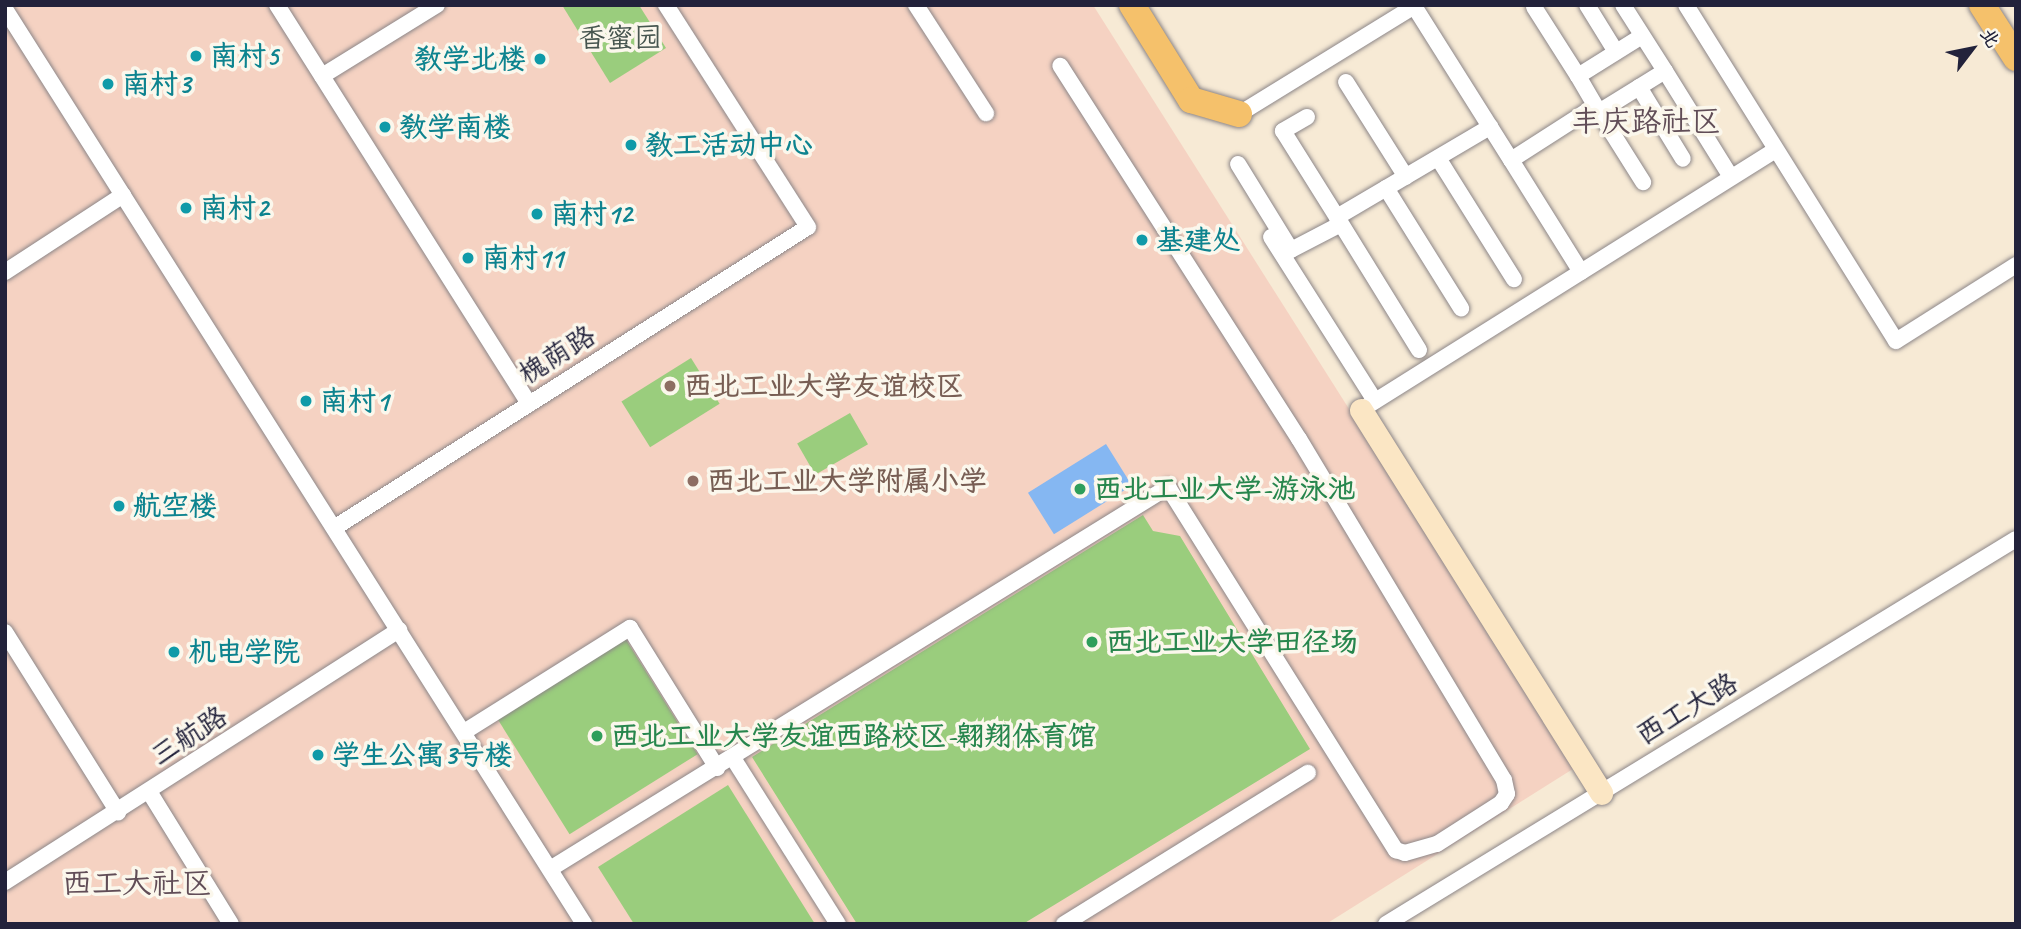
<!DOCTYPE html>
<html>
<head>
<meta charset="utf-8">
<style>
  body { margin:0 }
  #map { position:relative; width:2021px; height:929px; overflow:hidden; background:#f7ead5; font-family:Caveat,"LXGW WenKai TC",sans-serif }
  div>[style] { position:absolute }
  .built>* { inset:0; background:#f5d2c2 }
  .green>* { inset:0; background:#9acd7d; transform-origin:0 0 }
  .water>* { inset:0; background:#85b7f2; transform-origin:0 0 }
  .roads { filter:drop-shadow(0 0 2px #8c8688) drop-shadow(0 0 2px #8c8688) }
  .minor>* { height:16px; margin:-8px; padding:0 8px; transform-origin:8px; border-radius:8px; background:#fff }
  .secondary>* { height:23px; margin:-11.5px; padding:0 11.5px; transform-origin:11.5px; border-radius:11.5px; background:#fbe6c4 }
  .primary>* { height:26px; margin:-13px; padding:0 13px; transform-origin:13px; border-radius:13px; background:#f5c16b }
  .dots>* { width:19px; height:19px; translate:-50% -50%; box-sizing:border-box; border:4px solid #fbf7ec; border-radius:50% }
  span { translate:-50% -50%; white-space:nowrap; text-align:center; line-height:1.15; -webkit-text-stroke:7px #fbf7ec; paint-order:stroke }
  .park-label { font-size:28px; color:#46554f }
  .culture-label { font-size:28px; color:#0d838f; font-weight:700 }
  .left { translate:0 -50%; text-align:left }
  .right { translate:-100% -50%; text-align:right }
  .street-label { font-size:28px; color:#22223b }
  .education-label { font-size:28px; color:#785e54; font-weight:700 }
  .leisure-label { font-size:28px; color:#27864d; font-weight:700 }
  .neighbourhood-label { font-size:30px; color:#614d57 }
  .frame { position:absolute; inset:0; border:7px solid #22223b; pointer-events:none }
  .north { position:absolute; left:1937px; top:14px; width:70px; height:70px; -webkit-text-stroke:5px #fbf7ec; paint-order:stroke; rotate:58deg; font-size:19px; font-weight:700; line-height:28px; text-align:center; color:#22223b }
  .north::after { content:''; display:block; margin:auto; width:24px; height:32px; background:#22223b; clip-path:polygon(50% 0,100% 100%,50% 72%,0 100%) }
</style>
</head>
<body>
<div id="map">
  <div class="built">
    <div style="clip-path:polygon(5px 5px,1093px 5px,1576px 767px,1326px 924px,5px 924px)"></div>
  </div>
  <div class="green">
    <div style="clip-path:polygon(562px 5px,639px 5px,666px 48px,610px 83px)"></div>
    <div style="left:691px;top:358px;width:54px;height:82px;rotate:58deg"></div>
    <div style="left:850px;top:413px;width:36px;height:61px;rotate:60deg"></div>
    <div style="clip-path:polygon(1143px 515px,1153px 531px,1180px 536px,1310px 749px,1023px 924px,857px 924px,752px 757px)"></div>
    <div style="left:625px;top:638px;width:137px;height:151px;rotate:58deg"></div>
    <div style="clip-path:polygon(728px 785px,815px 924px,634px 924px,598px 867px)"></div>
  </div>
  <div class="water">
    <div style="left:1106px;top:444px;width:49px;height:92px;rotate:58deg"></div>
  </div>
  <div class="roads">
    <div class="minor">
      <div style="left:277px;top:5px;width:472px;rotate:57.7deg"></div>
      <div style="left:916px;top:5px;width:129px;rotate:57.1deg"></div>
      <div style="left:1587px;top:5px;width:55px;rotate:58.3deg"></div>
      <div style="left:1623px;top:5px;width:78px;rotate:57.5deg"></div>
      <div style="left:1665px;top:71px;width:78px;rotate:148.2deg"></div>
      <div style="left:1599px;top:112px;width:42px;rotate:-120.3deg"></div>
      <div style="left:1578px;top:76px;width:75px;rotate:-32deg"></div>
      <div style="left:1686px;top:5px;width:396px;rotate:58deg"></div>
      <div style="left:1896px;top:341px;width:142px;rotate:-32.3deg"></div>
      <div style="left:1414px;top:6px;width:182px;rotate:57.8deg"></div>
      <div style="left:1534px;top:7px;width:82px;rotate:57.5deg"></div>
      <div style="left:5px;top:9px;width:1083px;rotate:57.67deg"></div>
      <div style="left:1665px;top:71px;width:125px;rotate:58.1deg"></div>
      <div style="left:322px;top:76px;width:135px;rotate:-31.7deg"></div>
      <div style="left:1346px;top:82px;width:112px;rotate:57.7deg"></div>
      <div style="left:1639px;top:87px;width:84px;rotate:58.6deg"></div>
      <div style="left:1599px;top:112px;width:83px;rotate:57.8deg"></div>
      <div style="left:1239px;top:114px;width:208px;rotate:-31.6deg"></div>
      <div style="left:1307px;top:117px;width:28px;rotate:150deg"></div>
      <div style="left:1283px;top:131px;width:102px;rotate:57.9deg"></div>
      <div style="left:1438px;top:158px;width:143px;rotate:57.9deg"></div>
      <div style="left:1238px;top:164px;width:101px;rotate:58.4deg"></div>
      <div style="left:1291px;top:250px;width:56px;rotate:-27.5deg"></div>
      <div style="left:1386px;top:188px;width:142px;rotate:58deg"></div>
      <div style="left:1271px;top:237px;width:194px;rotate:57.6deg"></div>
      <div style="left:5px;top:272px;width:141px;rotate:-33.1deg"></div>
      <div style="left:1581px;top:272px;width:132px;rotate:-122deg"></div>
      <div style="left:1511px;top:160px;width:100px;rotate:-32.7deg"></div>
      <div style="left:1419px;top:350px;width:156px;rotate:-121.7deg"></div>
      <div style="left:1337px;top:217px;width:178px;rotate:-30.5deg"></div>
      <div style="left:1361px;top:410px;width:489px;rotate:-32.1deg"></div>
      <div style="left:334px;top:528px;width:561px;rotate:-32.42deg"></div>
      <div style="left:808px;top:227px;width:264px;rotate:-122.6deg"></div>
      <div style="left:5px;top:632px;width:213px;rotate:57.9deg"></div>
      <div style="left:464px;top:732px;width:196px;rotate:-32.1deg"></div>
      <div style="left:630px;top:628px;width:165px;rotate:58.1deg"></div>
      <div style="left:733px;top:758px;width:196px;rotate:57.7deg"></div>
      <div style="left:150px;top:793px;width:154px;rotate:58.3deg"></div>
      <div style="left:550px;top:869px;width:727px;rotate:-31.72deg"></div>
      <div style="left:1168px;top:487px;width:429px;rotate:57.9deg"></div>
      <div style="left:1396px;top:850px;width:9px;rotate:18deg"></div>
      <div style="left:1405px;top:853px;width:33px;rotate:-16deg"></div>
      <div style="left:1437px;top:844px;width:76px;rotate:-32.6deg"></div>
      <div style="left:1501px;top:803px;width:11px;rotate:-56deg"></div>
      <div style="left:1507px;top:794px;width:14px;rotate:-102deg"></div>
      <div style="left:1504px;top:780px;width:398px;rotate:-121deg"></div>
      <div style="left:1299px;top:439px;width:443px;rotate:-122.6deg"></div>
      <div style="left:5px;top:882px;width:468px;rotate:-32.6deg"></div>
      <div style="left:1064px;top:924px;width:287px;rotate:-31.8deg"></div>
      <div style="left:1386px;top:924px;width:738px;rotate:-31.43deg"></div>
    </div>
    <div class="secondary">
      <div style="left:1361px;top:410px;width:452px;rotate:57.9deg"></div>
    </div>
    <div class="primary">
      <div style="left:1132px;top:5px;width:112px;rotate:58.2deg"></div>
      <div style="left:1191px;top:100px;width:50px;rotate:16.3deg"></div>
      <div style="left:1982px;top:5px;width:63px;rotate:57.3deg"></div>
    </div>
  </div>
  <div class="dots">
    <div style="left:196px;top:56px;background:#0f9aa8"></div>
    <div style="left:540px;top:59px;background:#0f9aa8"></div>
    <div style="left:108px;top:84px;background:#0f9aa8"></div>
    <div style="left:385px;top:127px;background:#0f9aa8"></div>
    <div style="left:631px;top:145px;background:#0f9aa8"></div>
    <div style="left:186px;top:208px;background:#0f9aa8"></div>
    <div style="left:537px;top:214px;background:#0f9aa8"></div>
    <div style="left:1142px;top:240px;background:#0f9aa8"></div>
    <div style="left:468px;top:258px;background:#0f9aa8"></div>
    <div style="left:670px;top:386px;background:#8d6e63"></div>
    <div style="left:306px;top:401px;background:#0f9aa8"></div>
    <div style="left:693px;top:481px;background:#8d6e63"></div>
    <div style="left:1080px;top:489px;background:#2e9e5b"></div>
    <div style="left:119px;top:506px;background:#0f9aa8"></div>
    <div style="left:1092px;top:642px;background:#2e9e5b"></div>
    <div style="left:174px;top:652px;background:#0f9aa8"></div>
    <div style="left:597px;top:736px;background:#2e9e5b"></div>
    <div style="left:318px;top:755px;background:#0f9aa8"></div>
  </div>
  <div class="park-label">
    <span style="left:620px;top:38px">香蜜园</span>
  </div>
  <div class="culture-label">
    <span class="left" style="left:210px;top:56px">南村5</span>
    <span class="right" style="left:526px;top:59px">教学北楼</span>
    <span class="left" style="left:122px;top:84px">南村3</span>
    <span class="left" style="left:399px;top:127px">教学南楼</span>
    <span class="left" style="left:645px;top:145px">教工活动中心</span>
    <span class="left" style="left:200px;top:208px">南村2</span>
    <span class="left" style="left:551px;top:214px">南村12</span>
    <span class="left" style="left:1156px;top:240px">基建处</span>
    <span class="left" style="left:482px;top:258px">南村11</span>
    <span class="left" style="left:320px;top:401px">南村1</span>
    <span class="left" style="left:133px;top:506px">航空楼</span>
    <span class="left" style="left:188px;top:652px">机电学院</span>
    <span class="left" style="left:332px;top:755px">学生公寓3号楼</span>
  </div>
  <div class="street-label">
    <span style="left:557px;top:355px;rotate:-32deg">槐荫路</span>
    <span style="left:1687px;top:709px;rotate:-31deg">西工大路</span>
    <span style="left:189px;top:736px;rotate:-33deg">三航路</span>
  </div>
  <div class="education-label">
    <span class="left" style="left:684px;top:386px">西北工业大学友谊校区</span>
    <span class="left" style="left:707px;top:481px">西北工业大学附属小学</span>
  </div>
  <div class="leisure-label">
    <span class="left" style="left:1094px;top:489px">西北工业大学-游泳池</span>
    <span class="left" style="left:1106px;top:642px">西北工业大学田径场</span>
    <span class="left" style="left:611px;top:736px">西北工业大学友谊西路校区-翱翔体育馆</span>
  </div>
  <div class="neighbourhood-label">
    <span style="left:1646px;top:121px">丰庆路社区</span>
    <span style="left:137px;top:883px">西工大社区</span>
  </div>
  <div class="frame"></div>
  <div class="north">北</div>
</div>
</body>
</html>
